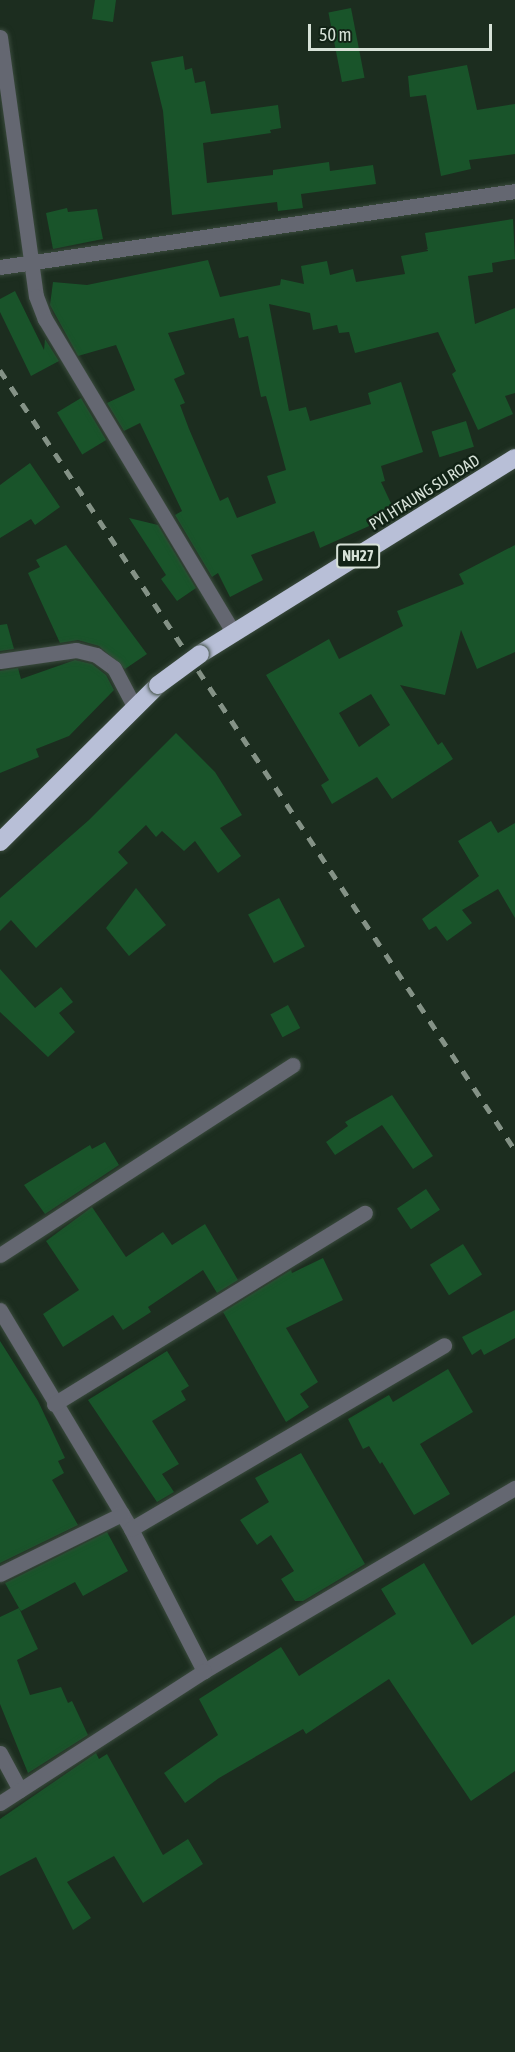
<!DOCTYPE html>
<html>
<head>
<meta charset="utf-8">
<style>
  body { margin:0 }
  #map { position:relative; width:515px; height:2052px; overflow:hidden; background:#1c2d1f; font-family:"Asap Condensed",sans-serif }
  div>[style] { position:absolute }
  .building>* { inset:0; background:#19542a; transform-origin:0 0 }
  .roads { filter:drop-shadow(0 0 2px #3a4a3d) drop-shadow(0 0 2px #3a4a3d) }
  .minor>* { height:15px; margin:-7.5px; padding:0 7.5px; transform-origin:7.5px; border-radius:7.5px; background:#646771 }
  .highway>* { height:18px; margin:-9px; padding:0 9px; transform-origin:9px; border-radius:9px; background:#b8bfd7 }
  .rail>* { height:4.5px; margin-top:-2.25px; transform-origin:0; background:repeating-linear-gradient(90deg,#849286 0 10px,transparent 0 20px) }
  .bridges { filter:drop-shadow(0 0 2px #3a4a3d) drop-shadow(0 0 2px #3a4a3d) }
  .highway-bridge>* { height:18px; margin:-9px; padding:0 9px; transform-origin:9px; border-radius:9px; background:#b8bfd7 }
  span { translate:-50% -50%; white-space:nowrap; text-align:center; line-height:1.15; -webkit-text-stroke:5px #122316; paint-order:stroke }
  .shield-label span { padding:2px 4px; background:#122316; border:2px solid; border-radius:4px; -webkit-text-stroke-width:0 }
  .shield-label { font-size:15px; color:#d7e2d8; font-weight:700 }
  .street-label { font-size:16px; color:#d7e2d8 }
  .scale { position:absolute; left:308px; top:24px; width:184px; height:27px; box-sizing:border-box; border:3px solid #d7e2d8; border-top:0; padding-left:8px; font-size:18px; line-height:21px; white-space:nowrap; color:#d7e2d8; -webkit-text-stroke:4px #122316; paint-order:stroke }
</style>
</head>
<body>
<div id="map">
  <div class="building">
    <div style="clip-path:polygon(95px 0,116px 0,113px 22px,92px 19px)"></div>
    <div style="left:351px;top:8px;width:71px;height:23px;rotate:79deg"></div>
    <div style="clip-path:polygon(183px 56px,185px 70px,192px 68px,195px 83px,205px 81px,211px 114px,278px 105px,281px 128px,270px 130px,271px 133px,203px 143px,207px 183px,273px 175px,273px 170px,329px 162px,330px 171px,373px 165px,376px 184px,301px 194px,303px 208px,278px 211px,277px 202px,172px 215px,163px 111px,151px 62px)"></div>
    <div style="clip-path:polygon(467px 65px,477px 110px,515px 104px,515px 154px,469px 160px,471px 169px,441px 176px,426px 95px,410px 97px,408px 76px)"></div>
    <div style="clip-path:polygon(67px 208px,68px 212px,97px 209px,103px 239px,53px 249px,46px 213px)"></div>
    <div style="clip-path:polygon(evenodd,513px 219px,515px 259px,492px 263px,493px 272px,468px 276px,475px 324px,515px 308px,515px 393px,505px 396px,513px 414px,478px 430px,452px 374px,456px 371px,438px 332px,355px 353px,349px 332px,339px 333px,337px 325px,313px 330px,310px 313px,269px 304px,289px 411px,306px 407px,310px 421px,371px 404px,368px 393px,401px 382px,423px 452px,381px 466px,385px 481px,381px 482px,396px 514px,320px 548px,314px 531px,251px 555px,263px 580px,230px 597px,218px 573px,212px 577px,175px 515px,182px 511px,140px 423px,124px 431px,107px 403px,135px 390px,116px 345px,78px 356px,50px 305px,53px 282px,87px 285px,208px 260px,220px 297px,280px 285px,281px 279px,304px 284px,301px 266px,327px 261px,330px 275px,353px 269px,356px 282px,405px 274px,401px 256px,428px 251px,425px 233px,513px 219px,234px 318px,239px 338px,248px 336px,261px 397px,266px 396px,286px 470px,267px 476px,276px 503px,237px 518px,228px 497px,220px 501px,189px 429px,180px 405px,185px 403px,174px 379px,185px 374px,168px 333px,234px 318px)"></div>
    <div style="clip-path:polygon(15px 291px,44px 350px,45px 339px,59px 361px,31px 376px,0 312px,0 299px)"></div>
    <div style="left:81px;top:398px;width:49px;height:28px;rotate:59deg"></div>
    <div style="left:466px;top:421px;width:27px;height:36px;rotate:73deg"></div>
    <div style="clip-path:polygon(30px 463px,60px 507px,35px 525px,31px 519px,0 538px,0 485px)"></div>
    <div style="clip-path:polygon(129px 518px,158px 525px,196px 588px,177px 601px,161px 579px,166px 575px)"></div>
    <div style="clip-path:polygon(66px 545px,147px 654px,125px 669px,99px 646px,78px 640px,60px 643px,28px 573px,40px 567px,36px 560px)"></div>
    <div style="clip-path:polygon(evenodd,515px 545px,515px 652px,477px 669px,461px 630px,445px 695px,400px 685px,438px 745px,442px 742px,453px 759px,392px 799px,377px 777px,332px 804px,321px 785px,329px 780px,266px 675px,329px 639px,339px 659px,403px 626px,397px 611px,464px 584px,459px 574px,515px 545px,371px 694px,390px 725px,359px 747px,339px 713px,371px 694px)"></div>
    <div style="clip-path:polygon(7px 624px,14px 649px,0 651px,0 625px)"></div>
    <div style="clip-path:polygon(75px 660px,92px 664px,106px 675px,114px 690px,69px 736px,36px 749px,39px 757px,0 773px,0 671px,18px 668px,21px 679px)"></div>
    <div style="clip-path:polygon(176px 733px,215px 772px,242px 815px,220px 828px,241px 856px,218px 873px,195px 841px,184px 851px,162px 831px,156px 837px,146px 825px,118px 852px,128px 863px,36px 948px,11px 920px,0 931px,0 898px,89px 820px)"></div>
    <div style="clip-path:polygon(491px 821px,498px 833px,515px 823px,515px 918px,498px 889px,462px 910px,472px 923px,447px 941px,436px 926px,429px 930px,422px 919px,479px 876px,458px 841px)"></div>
    <div style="clip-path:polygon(136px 888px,166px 925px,129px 956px,106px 928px)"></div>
    <div style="left:279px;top:898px;width:55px;height:35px;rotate:62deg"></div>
    <div style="clip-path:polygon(0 969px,35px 1008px,61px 987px,73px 1002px,59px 1013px,75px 1032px,48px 1057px,0 1012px)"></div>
    <div style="left:288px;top:1005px;width:26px;height:20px;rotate:62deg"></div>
    <div style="clip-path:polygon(392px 1095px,433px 1156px,413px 1169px,382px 1125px,335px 1155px,326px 1142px,348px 1126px,345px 1122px)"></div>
    <div style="clip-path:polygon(105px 1142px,119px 1165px,45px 1214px,24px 1185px,90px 1145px,92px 1149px)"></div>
    <div style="left:426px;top:1189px;width:25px;height:35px;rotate:56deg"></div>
    <div style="clip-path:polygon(92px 1207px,126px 1257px,163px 1232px,172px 1245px,205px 1224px,238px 1280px,217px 1293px,203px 1270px,148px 1307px,151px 1312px,123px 1330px,113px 1315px,63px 1347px,43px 1314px,79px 1290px,46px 1241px)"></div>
    <div style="left:463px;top:1244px;width:36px;height:39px;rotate:58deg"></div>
    <div style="clip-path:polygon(323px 1258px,343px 1300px,286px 1328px,318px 1382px,300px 1394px,309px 1407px,286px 1422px,223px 1312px,291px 1270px,292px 1273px)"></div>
    <div style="clip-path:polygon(515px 1310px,515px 1338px,484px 1355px,481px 1349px,472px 1355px,462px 1337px)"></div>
    <div style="clip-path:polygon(0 1341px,38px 1401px,65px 1458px,58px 1461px,64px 1473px,52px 1480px,78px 1525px,0 1563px)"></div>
    <div style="clip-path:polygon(167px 1351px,189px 1386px,181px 1391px,186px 1400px,152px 1421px,179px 1464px,162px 1474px,174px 1492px,157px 1502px,88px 1400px)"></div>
    <div style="clip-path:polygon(448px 1369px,473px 1412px,420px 1444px,450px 1494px,414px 1515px,382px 1462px,380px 1464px,369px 1446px,363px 1449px,348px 1419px,389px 1395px,393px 1402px)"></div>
    <div style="clip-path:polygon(301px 1453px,365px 1564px,303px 1601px,295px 1601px,281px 1579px,294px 1571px,271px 1535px,257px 1545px,240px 1520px,269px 1502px,255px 1478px)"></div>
    <div style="clip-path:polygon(107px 1532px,128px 1571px,83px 1596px,75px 1582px,21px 1611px,19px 1608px,38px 1649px,17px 1660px,30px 1695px,61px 1687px,68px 1703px,72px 1701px,88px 1735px,28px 1773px,0 1704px,0 1617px,19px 1608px,5px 1583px)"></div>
    <div style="clip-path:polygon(424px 1563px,472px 1645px,515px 1615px,515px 1771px,471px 1801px,389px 1679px,306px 1734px,303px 1729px,219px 1778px,185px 1803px,164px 1773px,218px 1735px,199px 1699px,281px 1647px,299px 1676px,396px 1614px,381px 1589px)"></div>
    <div style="clip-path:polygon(96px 1753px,99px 1759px,107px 1754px,163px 1855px,188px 1839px,203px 1864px,143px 1903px,114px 1856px,67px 1882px,91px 1918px,73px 1930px,36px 1857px,0 1876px,0 1819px)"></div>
  </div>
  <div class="roads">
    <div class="minor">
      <div style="left:0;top:37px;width:261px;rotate:82.1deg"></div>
      <div style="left:36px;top:296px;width:25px;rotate:69deg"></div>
      <div style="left:45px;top:319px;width:366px;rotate:59deg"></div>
      <div style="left:0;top:267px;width:521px;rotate:-8.39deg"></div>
      <div style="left:0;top:661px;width:77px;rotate:-8.2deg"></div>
      <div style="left:76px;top:650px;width:21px;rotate:14deg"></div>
      <div style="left:96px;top:655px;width:22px;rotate:36deg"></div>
      <div style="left:114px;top:668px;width:45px;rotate:62.3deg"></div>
      <div style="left:0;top:1255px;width:349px;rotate:-33deg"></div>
      <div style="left:0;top:1310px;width:255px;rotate:59.1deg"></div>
      <div style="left:131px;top:1529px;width:160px;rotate:62.8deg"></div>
      <div style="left:204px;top:1671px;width:361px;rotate:-30.5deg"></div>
      <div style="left:54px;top:1404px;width:365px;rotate:-31.6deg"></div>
      <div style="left:131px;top:1529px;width:363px;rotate:-30.4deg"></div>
      <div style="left:0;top:1574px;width:136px;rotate:-26.2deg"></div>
      <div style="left:0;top:1753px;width:42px;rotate:61.6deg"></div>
      <div style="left:0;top:1803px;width:243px;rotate:-32.9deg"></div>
    </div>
    <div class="highway">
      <div style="left:200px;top:654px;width:371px;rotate:-31.9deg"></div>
      <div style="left:0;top:842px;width:223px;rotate:-44.8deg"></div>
    </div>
  </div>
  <div class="rail">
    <div style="left:0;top:370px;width:935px;rotate:56.56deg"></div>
  </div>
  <div class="bridges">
    <div class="highway-bridge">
      <div style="left:158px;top:685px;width:52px;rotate:-36.4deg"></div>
    </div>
  </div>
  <div class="shield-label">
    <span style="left:358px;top:556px">NH27</span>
  </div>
  <div class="street-label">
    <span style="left:424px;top:492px;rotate:-32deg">PYI HTAUNG SU ROAD</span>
  </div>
  <div class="scale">50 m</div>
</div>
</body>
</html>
